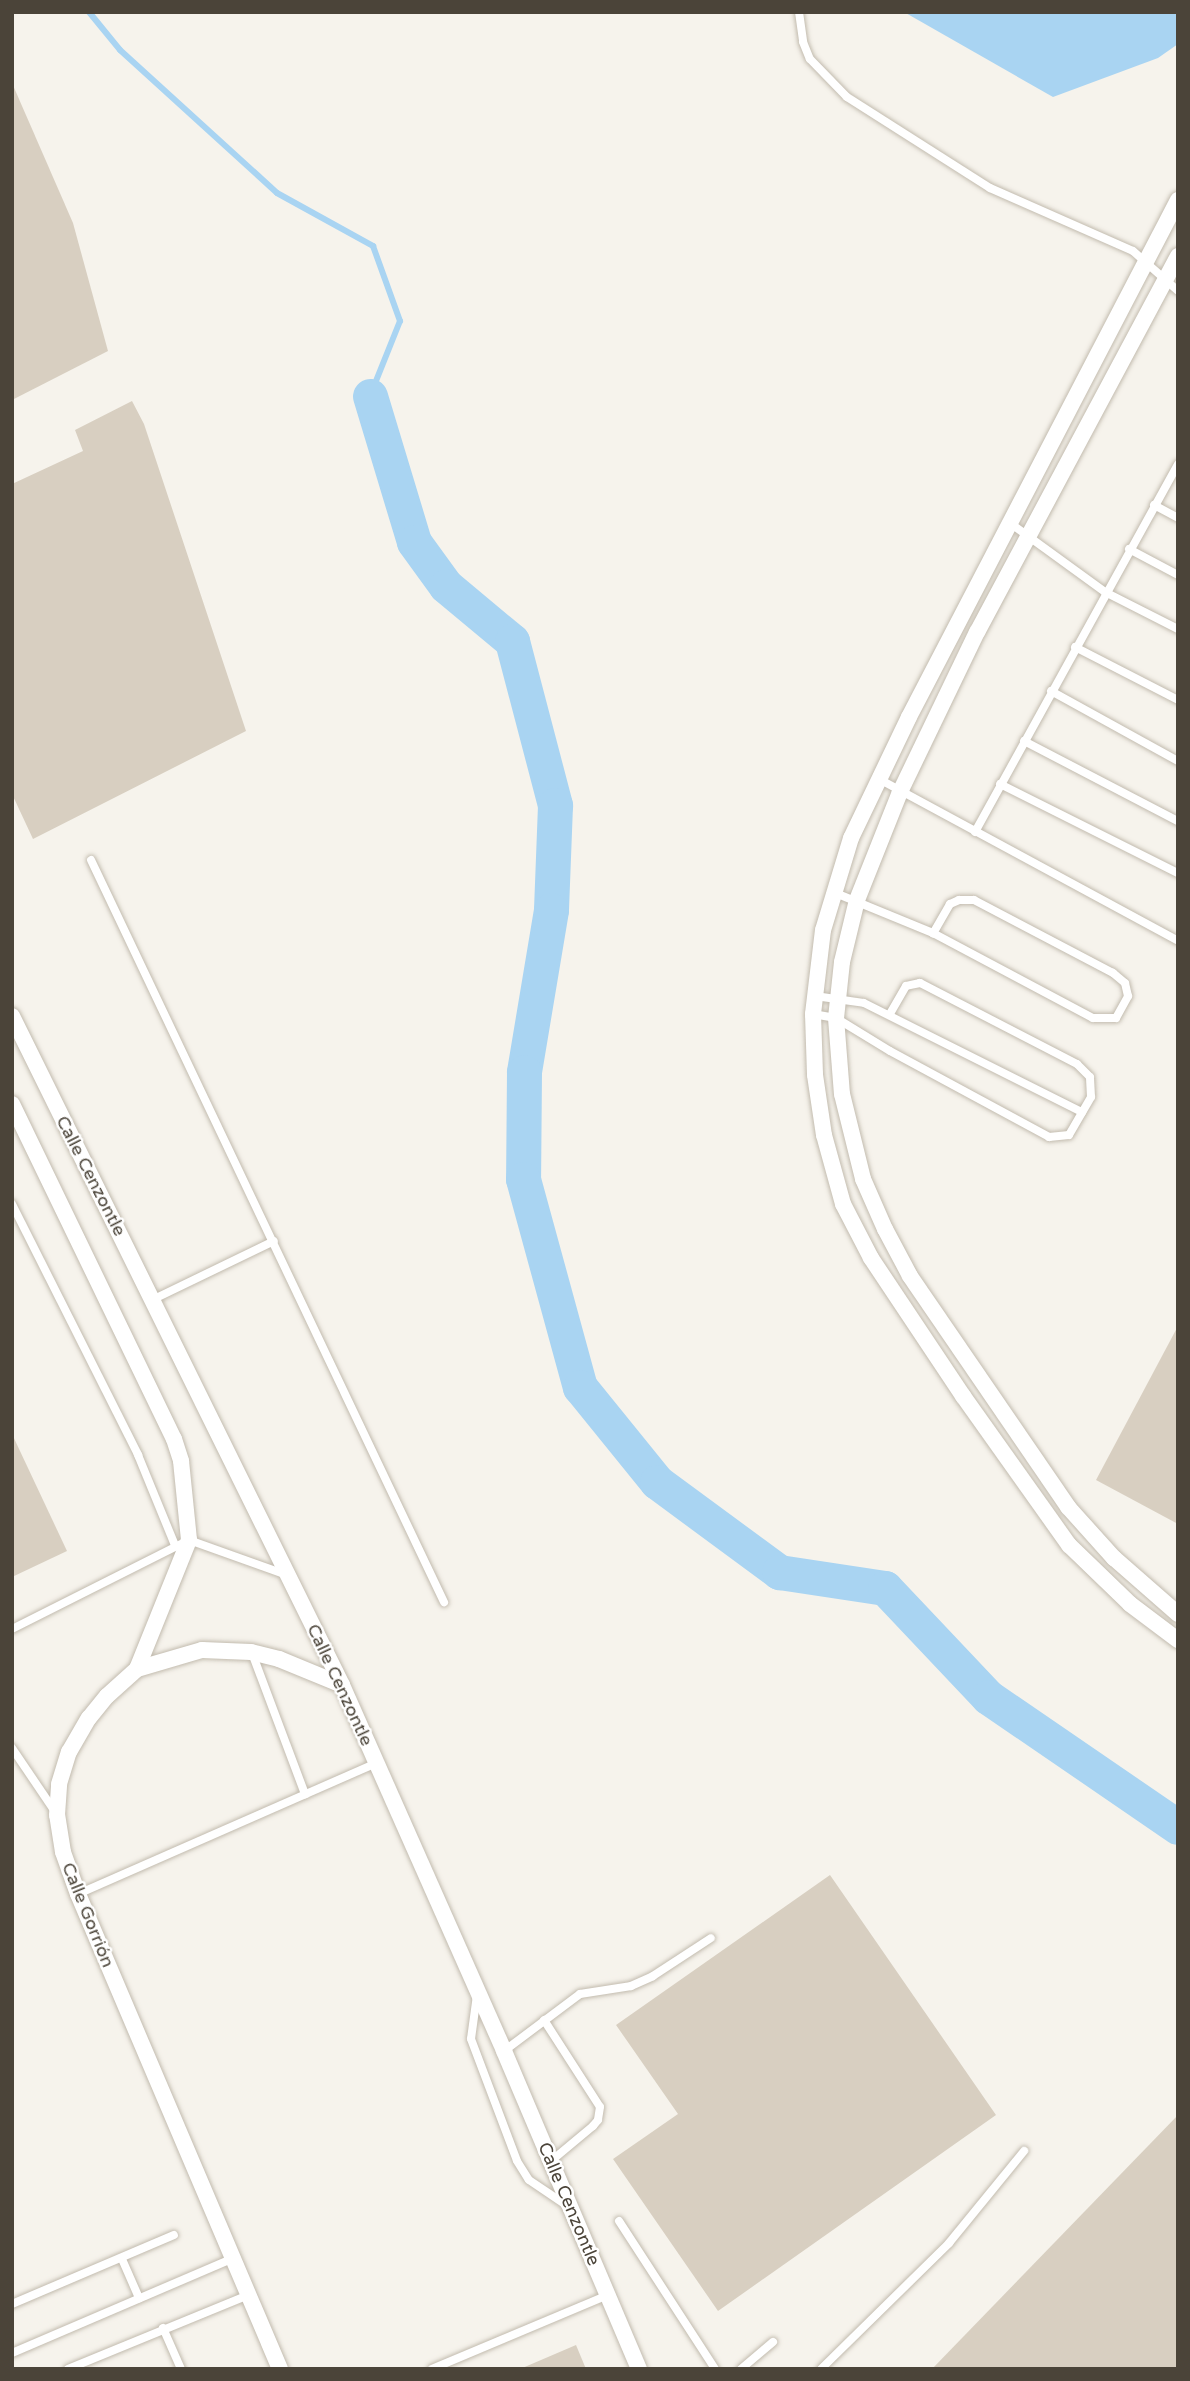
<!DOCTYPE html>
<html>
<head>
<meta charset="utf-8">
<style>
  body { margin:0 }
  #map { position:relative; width:1190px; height:2381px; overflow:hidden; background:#f6f3ec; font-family:"Varela Round",sans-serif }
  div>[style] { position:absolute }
  .water>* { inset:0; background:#a9d4f2 }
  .stream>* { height:6px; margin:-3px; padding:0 3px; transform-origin:3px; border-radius:3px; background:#a9d4f2 }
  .river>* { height:35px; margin:-17.5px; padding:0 17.5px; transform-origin:17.5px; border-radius:17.5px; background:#a9d4f2 }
  .building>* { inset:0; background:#d8cfc1 }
  .roads { filter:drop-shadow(0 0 2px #c2bbae) drop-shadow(0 0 2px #c2bbae) }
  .service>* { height:8px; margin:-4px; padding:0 4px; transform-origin:4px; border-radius:4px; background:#fff }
  .minor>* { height:16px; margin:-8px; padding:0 8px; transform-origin:8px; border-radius:8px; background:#fff }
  span { translate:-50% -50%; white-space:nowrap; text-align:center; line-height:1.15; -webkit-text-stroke:5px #fff; paint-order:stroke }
  .street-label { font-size:18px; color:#4b4439 }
  .frame { position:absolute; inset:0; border:14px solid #4b4439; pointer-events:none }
</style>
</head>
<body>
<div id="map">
  <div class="water">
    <div style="clip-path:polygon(904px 12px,1178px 12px,1178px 44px,1158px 58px,1053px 97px)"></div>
  </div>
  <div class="stream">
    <div style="left:89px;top:12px;width:49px;rotate:50.8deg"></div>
    <div style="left:120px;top:50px;width:212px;rotate:42.3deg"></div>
    <div style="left:277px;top:193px;width:110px;rotate:28.9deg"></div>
    <div style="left:373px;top:246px;width:80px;rotate:70.2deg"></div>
    <div style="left:400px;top:321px;width:81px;rotate:111.8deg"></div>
  </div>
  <div class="river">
    <div style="left:370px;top:396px;width:152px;rotate:73.2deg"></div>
    <div style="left:414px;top:542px;width:54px;rotate:54deg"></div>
    <div style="left:446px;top:586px;width:86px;rotate:39.8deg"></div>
    <div style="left:512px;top:641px;width:170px;rotate:75.3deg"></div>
    <div style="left:555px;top:805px;width:105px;rotate:92.2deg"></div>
    <div style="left:551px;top:910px;width:164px;rotate:99.5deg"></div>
    <div style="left:524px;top:1072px;width:107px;rotate:90.5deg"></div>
    <div style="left:523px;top:1179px;width:216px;rotate:74.7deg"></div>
    <div style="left:580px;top:1387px;width:122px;rotate:51deg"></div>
    <div style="left:657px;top:1482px;width:152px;rotate:36.4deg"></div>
    <div style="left:779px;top:1572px;width:107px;rotate:8.6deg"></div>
    <div style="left:885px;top:1588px;width:150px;rotate:46.6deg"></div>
    <div style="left:988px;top:1697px;width:230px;rotate:34.4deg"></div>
  </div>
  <div class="building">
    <div style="clip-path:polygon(12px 83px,73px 223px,108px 351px,12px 400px)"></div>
    <div style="clip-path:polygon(132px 401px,144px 424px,246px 731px,33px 839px,12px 794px,12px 484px,83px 451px,75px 430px)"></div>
    <div style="clip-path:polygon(1178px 1326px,1178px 1524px,1096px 1480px)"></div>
    <div style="clip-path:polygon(12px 1434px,67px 1551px,12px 1577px)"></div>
    <div style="clip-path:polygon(830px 1875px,996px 2115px,718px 2311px,613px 2159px,678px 2114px,616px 2025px)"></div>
    <div style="clip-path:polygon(1178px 2115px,1178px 2369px,932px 2369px)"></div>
    <div style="clip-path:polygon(576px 2345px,586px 2369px,520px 2369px)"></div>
  </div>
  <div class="roads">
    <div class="service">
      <div style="left:799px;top:12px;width:30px;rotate:82deg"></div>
      <div style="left:803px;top:42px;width:18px;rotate:68deg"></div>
      <div style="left:810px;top:59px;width:53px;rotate:45.8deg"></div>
      <div style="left:847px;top:97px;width:169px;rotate:32.5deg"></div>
      <div style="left:990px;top:188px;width:156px;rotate:23.8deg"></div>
      <div style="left:1133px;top:251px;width:60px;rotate:41.6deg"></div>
      <div style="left:1154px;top:505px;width:27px;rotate:28deg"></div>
      <div style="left:1010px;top:523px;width:117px;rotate:36deg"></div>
      <div style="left:1105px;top:592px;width:82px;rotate:26.9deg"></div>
      <div style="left:1129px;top:549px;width:55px;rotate:28deg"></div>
      <div style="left:1075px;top:647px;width:116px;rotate:27.2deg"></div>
      <div style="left:1051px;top:691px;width:145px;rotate:28.9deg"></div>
      <div style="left:1024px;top:741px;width:174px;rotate:27.5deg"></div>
      <div style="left:879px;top:779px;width:340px;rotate:28.4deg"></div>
      <div style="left:1000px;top:784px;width:199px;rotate:26.6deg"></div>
      <div style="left:975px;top:832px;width:420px;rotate:-61.1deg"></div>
      <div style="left:91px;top:860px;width:822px;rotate:64.56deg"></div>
      <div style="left:833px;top:892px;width:108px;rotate:22.3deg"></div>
      <div style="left:933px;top:933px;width:181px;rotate:28deg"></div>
      <div style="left:1093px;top:1018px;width:23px"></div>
      <div style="left:1116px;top:1018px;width:25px;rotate:-61deg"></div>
      <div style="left:1128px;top:996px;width:13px;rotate:-103deg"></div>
      <div style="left:1125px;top:983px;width:16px;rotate:-140deg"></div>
      <div style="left:1113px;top:973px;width:157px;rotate:-152.3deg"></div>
      <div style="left:974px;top:900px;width:15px;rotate:180deg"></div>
      <div style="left:959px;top:900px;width:10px;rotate:156deg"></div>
      <div style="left:950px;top:904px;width:34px;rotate:120deg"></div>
      <div style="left:815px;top:996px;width:49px;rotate:8.1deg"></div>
      <div style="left:864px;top:1003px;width:244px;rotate:26.6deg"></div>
      <div style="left:813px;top:1014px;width:23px;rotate:10deg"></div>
      <div style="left:836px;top:1018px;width:63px;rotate:31.4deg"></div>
      <div style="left:890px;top:1051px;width:181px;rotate:28.4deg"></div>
      <div style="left:1049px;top:1137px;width:20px;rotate:-6deg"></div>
      <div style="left:1069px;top:1135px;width:44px;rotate:-59.9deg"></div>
      <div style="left:1091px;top:1097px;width:20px;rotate:-93deg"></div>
      <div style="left:1090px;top:1077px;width:18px;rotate:-135deg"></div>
      <div style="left:1077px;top:1064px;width:177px;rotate:-152.7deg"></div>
      <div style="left:920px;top:983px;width:14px;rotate:168deg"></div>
      <div style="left:906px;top:986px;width:32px;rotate:120deg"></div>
      <div style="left:12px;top:1204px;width:281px;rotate:63.3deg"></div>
      <div style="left:138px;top:1455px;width:97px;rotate:67.7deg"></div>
      <div style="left:154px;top:1299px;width:133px;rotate:-25.8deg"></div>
      <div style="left:12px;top:1629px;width:198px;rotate:-26.7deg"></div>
      <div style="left:189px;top:1540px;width:104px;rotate:19.7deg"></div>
      <div style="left:252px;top:1653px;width:151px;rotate:69.4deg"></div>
      <div style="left:12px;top:1748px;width:78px;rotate:55.9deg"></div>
      <div style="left:78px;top:1894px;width:326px;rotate:-23.7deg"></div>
      <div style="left:477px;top:1995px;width:44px;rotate:97.8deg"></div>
      <div style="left:471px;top:2039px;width:130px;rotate:69.3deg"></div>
      <div style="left:517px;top:2161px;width:22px;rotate:58deg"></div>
      <div style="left:529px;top:2180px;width:45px;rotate:34deg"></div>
      <div style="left:544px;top:2020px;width:103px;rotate:57.2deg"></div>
      <div style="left:600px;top:2107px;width:13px;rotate:99deg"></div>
      <div style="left:598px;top:2120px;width:8px;rotate:130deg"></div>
      <div style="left:593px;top:2126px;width:55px;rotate:140.2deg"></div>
      <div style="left:504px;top:2051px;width:95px;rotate:-36.9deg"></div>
      <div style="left:580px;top:1994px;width:52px;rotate:-8.9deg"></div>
      <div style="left:631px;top:1986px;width:24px;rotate:-24deg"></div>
      <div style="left:653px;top:1976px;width:69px;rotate:-33.2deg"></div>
      <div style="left:619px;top:2221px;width:176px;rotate:57deg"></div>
      <div style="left:122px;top:2259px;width:43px;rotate:66.4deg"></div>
      <div style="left:12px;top:2304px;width:176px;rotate:-23.1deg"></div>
      <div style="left:163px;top:2328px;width:45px;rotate:66.3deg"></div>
      <div style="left:12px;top:2353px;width:238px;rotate:-23.2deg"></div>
      <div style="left:68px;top:2369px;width:195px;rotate:-22.3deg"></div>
      <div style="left:432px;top:2369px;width:191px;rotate:-22.8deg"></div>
      <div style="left:741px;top:2369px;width:42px;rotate:-40.2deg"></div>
      <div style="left:821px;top:2369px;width:180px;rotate:-44.5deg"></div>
      <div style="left:949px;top:2243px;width:119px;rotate:-50.8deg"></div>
    </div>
    <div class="minor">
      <div style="left:1178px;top:200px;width:583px;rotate:117.49deg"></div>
      <div style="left:909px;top:717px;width:134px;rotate:115.6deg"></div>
      <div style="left:851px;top:838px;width:96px;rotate:106.9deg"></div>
      <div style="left:823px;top:930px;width:85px;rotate:96.8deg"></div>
      <div style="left:813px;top:1014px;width:61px;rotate:88.1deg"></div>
      <div style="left:815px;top:1075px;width:61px;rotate:81.5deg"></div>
      <div style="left:824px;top:1135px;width:72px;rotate:74.6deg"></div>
      <div style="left:843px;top:1204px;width:61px;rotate:62.6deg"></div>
      <div style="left:871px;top:1258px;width:166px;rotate:56.3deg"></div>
      <div style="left:963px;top:1396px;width:183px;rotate:54.6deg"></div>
      <div style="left:1069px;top:1545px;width:85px;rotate:44deg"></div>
      <div style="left:1130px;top:1604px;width:60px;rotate:36.9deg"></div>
      <div style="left:1178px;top:256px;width:426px;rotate:118.1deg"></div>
      <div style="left:977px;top:632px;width:178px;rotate:115.7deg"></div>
      <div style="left:900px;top:792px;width:116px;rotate:111.7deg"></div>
      <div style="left:857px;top:900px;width:64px;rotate:103.6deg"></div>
      <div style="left:842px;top:962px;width:56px;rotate:96.1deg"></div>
      <div style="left:836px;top:1018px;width:76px;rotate:85.5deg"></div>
      <div style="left:842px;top:1094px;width:88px;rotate:76.1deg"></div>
      <div style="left:863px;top:1179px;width:55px;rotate:66.3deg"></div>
      <div style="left:885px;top:1229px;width:53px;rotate:62deg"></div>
      <div style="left:910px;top:1276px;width:280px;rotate:55.6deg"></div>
      <div style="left:1068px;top:1507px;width:69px;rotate:48deg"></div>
      <div style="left:1114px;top:1558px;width:85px;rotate:41.2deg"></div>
      <div style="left:12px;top:1016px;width:746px;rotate:63.74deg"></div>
      <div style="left:342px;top:1685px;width:400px;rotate:66.1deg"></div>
      <div style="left:504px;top:2051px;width:345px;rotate:67deg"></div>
      <div style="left:12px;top:1104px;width:372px;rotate:64.2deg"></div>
      <div style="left:174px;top:1439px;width:23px;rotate:72deg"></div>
      <div style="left:181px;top:1461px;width:79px;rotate:84.2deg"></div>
      <div style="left:189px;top:1540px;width:139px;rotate:112deg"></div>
      <div style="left:280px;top:2369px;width:516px;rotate:-113.04deg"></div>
      <div style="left:78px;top:1894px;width:45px;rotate:-109.7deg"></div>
      <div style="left:63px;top:1852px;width:37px;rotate:-99deg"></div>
      <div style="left:57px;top:1815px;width:31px;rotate:-86deg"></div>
      <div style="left:59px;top:1784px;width:34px;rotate:-73deg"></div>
      <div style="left:69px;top:1752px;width:39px;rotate:-60deg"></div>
      <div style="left:89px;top:1718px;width:28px;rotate:-51deg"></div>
      <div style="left:107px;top:1696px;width:40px;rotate:-42deg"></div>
      <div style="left:137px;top:1669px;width:68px;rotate:-16.3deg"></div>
      <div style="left:202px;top:1650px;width:49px;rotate:2.3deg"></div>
      <div style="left:251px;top:1652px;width:29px;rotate:14deg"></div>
      <div style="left:279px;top:1659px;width:68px;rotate:22.4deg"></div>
    </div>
  </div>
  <div class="street-label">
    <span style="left:91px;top:1176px;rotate:63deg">Calle Cenzontle</span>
    <span style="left:340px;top:1685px;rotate:65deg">Calle Cenzontle</span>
    <span style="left:88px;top:1915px;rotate:68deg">Calle Gorrión</span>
    <span style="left:569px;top:2204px;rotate:67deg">Calle Cenzontle</span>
  </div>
  <div class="frame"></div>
</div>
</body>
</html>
